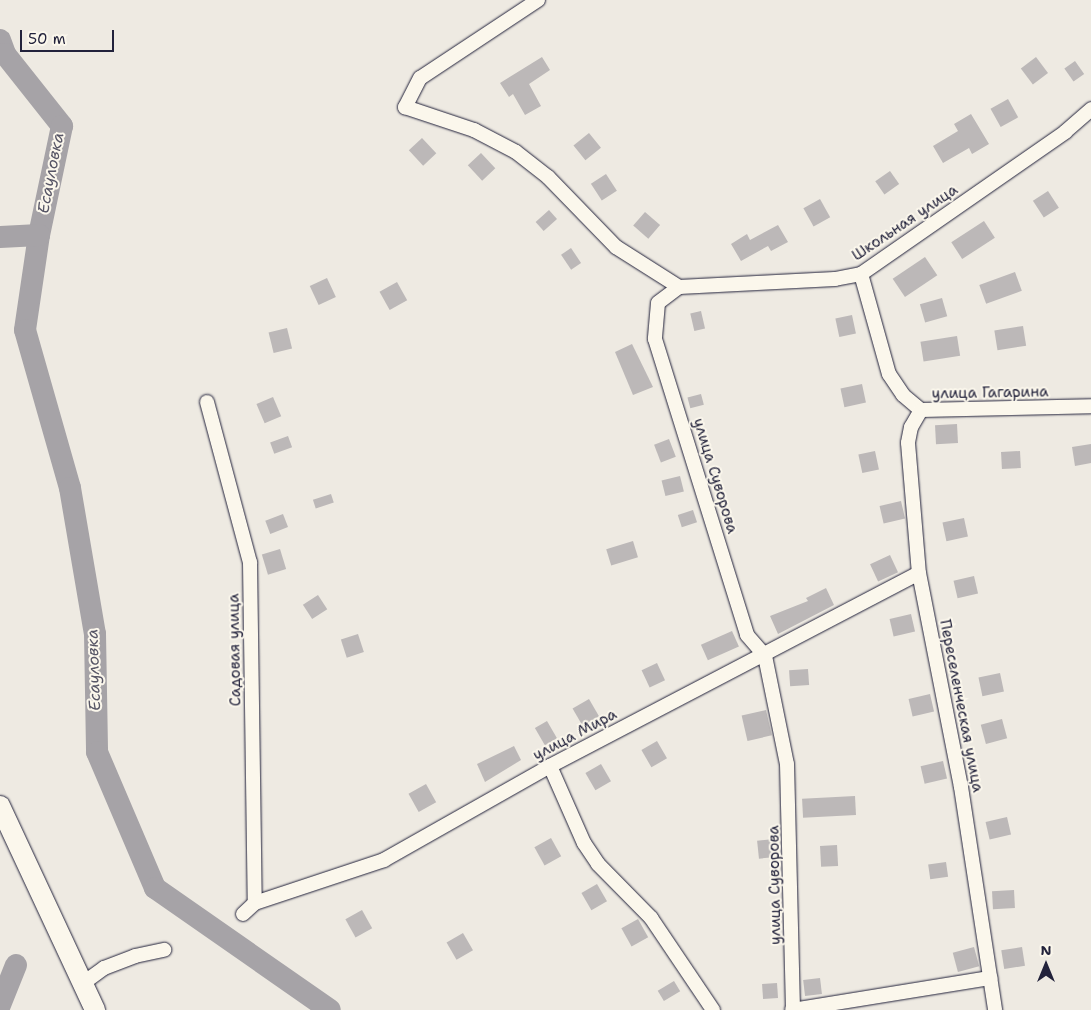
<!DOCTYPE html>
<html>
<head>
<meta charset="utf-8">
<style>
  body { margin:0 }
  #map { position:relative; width:1091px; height:1010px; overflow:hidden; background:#eeeae2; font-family:"Shantell Sans",sans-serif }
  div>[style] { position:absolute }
  .river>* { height:22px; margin:-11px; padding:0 11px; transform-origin:11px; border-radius:11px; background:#a6a3a7 }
  .building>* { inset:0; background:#bcb8b8; transform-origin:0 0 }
  .roads { filter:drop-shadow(0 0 1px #22223b) drop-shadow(0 0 1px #22223b) }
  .street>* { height:14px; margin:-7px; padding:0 7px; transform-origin:7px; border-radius:7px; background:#fbf7ec }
  .secondary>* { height:20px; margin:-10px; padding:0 10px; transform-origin:10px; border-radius:10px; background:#fbf7ec }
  span { translate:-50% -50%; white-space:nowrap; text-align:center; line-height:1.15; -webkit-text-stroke:4px #fbf7ec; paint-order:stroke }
  .street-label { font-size:15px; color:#22223b }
  .water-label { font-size:16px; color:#575666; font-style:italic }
  .north { position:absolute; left:1021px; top:940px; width:50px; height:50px; -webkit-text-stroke:4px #fbf7ec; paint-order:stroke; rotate:0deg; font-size:14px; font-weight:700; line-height:20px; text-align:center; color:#22223b }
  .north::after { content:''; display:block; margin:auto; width:18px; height:22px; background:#22223b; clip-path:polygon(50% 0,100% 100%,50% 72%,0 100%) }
  .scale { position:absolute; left:20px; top:30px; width:94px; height:22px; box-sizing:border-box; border:2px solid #22223b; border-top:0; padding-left:6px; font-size:15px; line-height:18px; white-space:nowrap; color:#22223b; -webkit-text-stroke:4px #fbf7ec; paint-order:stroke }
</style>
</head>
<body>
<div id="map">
  <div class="river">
    <div style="left:0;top:40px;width:15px;rotate:70deg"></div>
    <div style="left:5px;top:54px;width:92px;rotate:51.6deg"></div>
    <div style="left:62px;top:126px;width:111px;rotate:101.9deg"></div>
    <div style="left:39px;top:235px;width:96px;rotate:98.4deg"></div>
    <div style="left:25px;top:330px;width:164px;rotate:74.1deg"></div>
    <div style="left:70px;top:488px;width:148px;rotate:80.3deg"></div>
    <div style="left:95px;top:634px;width:118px;rotate:89deg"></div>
    <div style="left:97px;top:752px;width:148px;rotate:66.9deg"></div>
    <div style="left:155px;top:888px;width:213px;rotate:34.9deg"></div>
    <div style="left:0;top:237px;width:39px;rotate:-3deg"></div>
    <div style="left:0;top:1005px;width:43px;rotate:-68.2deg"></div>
  </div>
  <div class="building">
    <div style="clip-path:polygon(542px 57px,550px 70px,529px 84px,541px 106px,525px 115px,513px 94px,509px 97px,500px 83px)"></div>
    <div style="left:1036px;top:57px;width:20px;height:19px;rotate:53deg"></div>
    <div style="left:1075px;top:61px;width:16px;height:13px;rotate:55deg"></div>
    <div style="left:1008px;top:99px;width:21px;height:20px;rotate:61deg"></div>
    <div style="clip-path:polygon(971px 114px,989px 144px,972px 154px,969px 148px,943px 163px,933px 146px,958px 131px,954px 124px)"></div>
    <div style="left:589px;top:133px;width:19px;height:20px;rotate:51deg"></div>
    <div style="left:422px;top:138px;width:21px;height:18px;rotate:47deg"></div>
    <div style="left:481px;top:153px;width:21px;height:18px;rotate:47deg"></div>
    <div style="left:890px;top:171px;width:16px;height:18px;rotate:55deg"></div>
    <div style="left:606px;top:174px;width:20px;height:18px;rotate:57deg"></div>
    <div style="left:1048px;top:191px;width:20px;height:18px;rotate:57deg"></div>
    <div style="left:820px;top:199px;width:21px;height:19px;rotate:61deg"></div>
    <div style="left:549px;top:210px;width:12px;height:18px;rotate:48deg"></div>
    <div style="left:645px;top:212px;width:20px;height:18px;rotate:41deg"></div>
    <div style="left:984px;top:221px;width:20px;height:39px;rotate:57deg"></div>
    <div style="clip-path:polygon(778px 225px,788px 242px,771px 251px,768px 246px,741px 261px,731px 244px,747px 234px,750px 240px)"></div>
    <div style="left:571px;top:248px;width:18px;height:12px;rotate:56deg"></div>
    <div style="left:925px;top:257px;width:22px;height:39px;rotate:56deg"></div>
    <div style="left:1015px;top:272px;width:20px;height:38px;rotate:70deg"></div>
    <div style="left:327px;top:278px;width:21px;height:19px;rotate:65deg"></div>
    <div style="left:397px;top:282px;width:21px;height:20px;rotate:61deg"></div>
    <div style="left:942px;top:298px;width:19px;height:23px;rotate:74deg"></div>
    <div style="left:701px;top:311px;width:18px;height:11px;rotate:77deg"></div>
    <div style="left:852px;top:315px;width:19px;height:17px;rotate:78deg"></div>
    <div style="left:1023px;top:326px;width:20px;height:29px;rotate:81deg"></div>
    <div style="left:287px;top:328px;width:21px;height:19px;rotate:76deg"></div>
    <div style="left:957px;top:336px;width:20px;height:37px;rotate:81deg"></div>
    <div style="clip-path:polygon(632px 344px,653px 387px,633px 395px,615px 352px)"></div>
    <div style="left:862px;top:384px;width:19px;height:22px;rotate:78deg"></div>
    <div style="left:701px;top:394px;width:11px;height:14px;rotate:75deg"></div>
    <div style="left:273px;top:397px;width:21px;height:18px;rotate:67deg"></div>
    <div style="left:957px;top:424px;width:19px;height:22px;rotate:87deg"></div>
    <div style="left:288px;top:436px;width:12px;height:19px;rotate:70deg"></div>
    <div style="left:669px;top:439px;width:19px;height:16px;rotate:69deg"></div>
    <div style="clip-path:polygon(1091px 444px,1091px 463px,1075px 466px,1072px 447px)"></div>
    <div style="left:875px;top:451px;width:19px;height:17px;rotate:78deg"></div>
    <div style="left:1020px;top:451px;width:17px;height:19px;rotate:87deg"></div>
    <div style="left:680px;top:476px;width:16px;height:19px;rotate:76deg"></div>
    <div style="left:331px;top:494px;width:9px;height:19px;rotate:72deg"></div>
    <div style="left:901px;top:501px;width:18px;height:22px;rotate:77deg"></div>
    <div style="left:693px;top:510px;width:13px;height:16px;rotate:72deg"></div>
    <div style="left:283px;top:514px;width:14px;height:19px;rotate:69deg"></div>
    <div style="left:964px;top:518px;width:19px;height:22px;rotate:78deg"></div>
    <div style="left:633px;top:541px;width:17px;height:28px;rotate:73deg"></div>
    <div style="left:280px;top:549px;width:21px;height:19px;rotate:73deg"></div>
    <div style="left:890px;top:555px;width:19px;height:22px;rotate:65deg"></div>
    <div style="left:974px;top:576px;width:18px;height:21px;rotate:77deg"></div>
    <div style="clip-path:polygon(826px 588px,834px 605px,778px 634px,770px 616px,808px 601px,806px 598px)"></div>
    <div style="left:318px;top:595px;width:17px;height:18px;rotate:57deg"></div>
    <div style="left:911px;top:614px;width:18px;height:22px;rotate:77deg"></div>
    <div style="left:732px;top:631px;width:17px;height:34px;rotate:66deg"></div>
    <div style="left:358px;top:634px;width:19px;height:18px;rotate:72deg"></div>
    <div style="left:657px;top:663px;width:19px;height:17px;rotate:65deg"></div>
    <div style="left:808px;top:669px;width:16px;height:19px;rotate:86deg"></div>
    <div style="left:1000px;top:673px;width:19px;height:22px;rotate:78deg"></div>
    <div style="left:930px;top:694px;width:18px;height:22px;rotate:77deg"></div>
    <div style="left:589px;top:699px;width:20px;height:19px;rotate:60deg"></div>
    <div style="left:766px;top:710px;width:26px;height:25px;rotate:77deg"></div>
    <div style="left:1002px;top:719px;width:20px;height:22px;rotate:75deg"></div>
    <div style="left:547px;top:721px;width:20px;height:14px;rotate:60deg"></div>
    <div style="left:657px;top:741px;width:20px;height:18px;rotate:60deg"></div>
    <div style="clip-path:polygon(514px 746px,521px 760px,485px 782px,477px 764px)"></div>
    <div style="left:943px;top:761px;width:18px;height:23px;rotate:77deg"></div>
    <div style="left:601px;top:764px;width:20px;height:18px;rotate:60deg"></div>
    <div style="left:426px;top:784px;width:21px;height:20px;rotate:61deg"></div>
    <div style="left:855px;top:796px;width:19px;height:53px;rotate:87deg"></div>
    <div style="left:1007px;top:817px;width:18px;height:22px;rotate:77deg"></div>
    <div style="left:551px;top:838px;width:21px;height:19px;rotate:61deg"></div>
    <div style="left:774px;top:839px;width:18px;height:17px;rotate:84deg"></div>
    <div style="left:837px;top:845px;width:21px;height:17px;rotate:87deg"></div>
    <div style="left:946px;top:862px;width:15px;height:18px;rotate:82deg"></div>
    <div style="left:597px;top:884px;width:20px;height:18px;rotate:60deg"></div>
    <div style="left:1014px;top:890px;width:18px;height:22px;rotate:87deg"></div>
    <div style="left:362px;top:910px;width:21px;height:19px;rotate:61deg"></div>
    <div style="left:638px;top:919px;width:21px;height:19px;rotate:61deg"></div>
    <div style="left:463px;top:933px;width:20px;height:19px;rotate:60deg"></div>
    <div style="left:974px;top:947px;width:20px;height:22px;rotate:75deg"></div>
    <div style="left:1022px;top:947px;width:19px;height:21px;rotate:81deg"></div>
    <div style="left:820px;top:978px;width:16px;height:17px;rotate:83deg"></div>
    <div style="left:674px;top:981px;width:12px;height:19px;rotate:59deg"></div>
    <div style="left:777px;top:983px;width:15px;height:15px;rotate:86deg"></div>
  </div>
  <div class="roads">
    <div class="street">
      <div style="left:538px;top:0;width:141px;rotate:146.5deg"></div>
      <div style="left:420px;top:78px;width:33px;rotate:117deg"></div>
      <div style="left:405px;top:107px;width:73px;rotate:18.4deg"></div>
      <div style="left:474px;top:130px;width:47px;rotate:27.6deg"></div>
      <div style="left:516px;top:152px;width:41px;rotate:38deg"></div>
      <div style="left:548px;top:177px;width:98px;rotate:45.8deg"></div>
      <div style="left:616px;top:247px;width:75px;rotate:32.4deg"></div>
      <div style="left:861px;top:274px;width:104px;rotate:74.4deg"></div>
      <div style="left:889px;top:374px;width:25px;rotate:56deg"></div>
      <div style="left:903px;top:395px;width:23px;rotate:40deg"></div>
      <div style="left:921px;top:410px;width:170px;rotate:-1.3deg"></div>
      <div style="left:679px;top:287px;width:26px;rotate:143deg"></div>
      <div style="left:658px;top:303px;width:36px;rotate:95deg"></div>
      <div style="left:655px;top:339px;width:310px;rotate:72.7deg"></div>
      <div style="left:747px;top:635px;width:28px;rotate:49deg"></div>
      <div style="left:765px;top:656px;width:110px;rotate:78.5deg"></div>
      <div style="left:787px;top:764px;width:246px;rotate:88.6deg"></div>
      <div style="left:679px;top:287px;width:156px;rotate:-2.9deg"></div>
      <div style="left:835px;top:279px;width:26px;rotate:-11deg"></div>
      <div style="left:861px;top:274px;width:249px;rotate:-34.8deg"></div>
      <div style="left:1065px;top:132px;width:35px;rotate:-41deg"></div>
      <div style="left:207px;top:402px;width:166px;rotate:75deg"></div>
      <div style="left:250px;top:562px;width:341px;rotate:89.2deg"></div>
      <div style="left:921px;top:410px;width:20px;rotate:120deg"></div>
      <div style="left:911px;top:427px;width:16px;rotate:101deg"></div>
      <div style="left:908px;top:443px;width:130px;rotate:85.2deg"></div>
      <div style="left:919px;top:573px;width:218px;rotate:78.9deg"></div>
      <div style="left:961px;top:787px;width:226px;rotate:81.3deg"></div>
      <div style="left:550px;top:766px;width:84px;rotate:66.2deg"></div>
      <div style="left:584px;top:843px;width:25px;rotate:56deg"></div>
      <div style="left:598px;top:864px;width:76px;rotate:45.5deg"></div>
      <div style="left:651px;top:918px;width:111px;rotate:56deg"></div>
      <div style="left:243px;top:914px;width:16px;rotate:-43deg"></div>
      <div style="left:255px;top:903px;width:136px;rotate:-18.4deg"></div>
      <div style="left:384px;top:860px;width:191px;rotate:-29.5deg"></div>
      <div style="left:550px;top:766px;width:416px;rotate:-27.6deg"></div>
      <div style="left:82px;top:984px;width:27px;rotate:-36deg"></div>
      <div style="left:104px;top:968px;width:33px;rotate:-21deg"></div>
      <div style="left:135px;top:956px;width:30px;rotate:-12deg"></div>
      <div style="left:792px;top:1010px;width:201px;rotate:-9.2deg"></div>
    </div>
    <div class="secondary">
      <div style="left:0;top:806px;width:225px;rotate:65deg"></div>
    </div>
  </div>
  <div class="street-label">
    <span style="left:905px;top:223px;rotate:-34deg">Школьная улица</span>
    <span style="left:990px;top:393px;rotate:-1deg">улица Гагарина</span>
    <span style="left:715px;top:476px;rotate:73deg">улица Суворова</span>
    <span style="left:235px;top:650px;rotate:-91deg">Садовая улица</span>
    <span style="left:961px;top:706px;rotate:79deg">Переселенческая улица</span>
    <span style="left:575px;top:735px;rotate:-28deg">улица Мира</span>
    <span style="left:775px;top:885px;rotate:-91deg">улица Суворова</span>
  </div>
  <div class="water-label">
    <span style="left:51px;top:173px;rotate:-79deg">Есауловка</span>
    <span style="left:94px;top:670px;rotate:-92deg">Есауловка</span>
  </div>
  <div class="north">N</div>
  <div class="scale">50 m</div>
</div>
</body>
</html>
